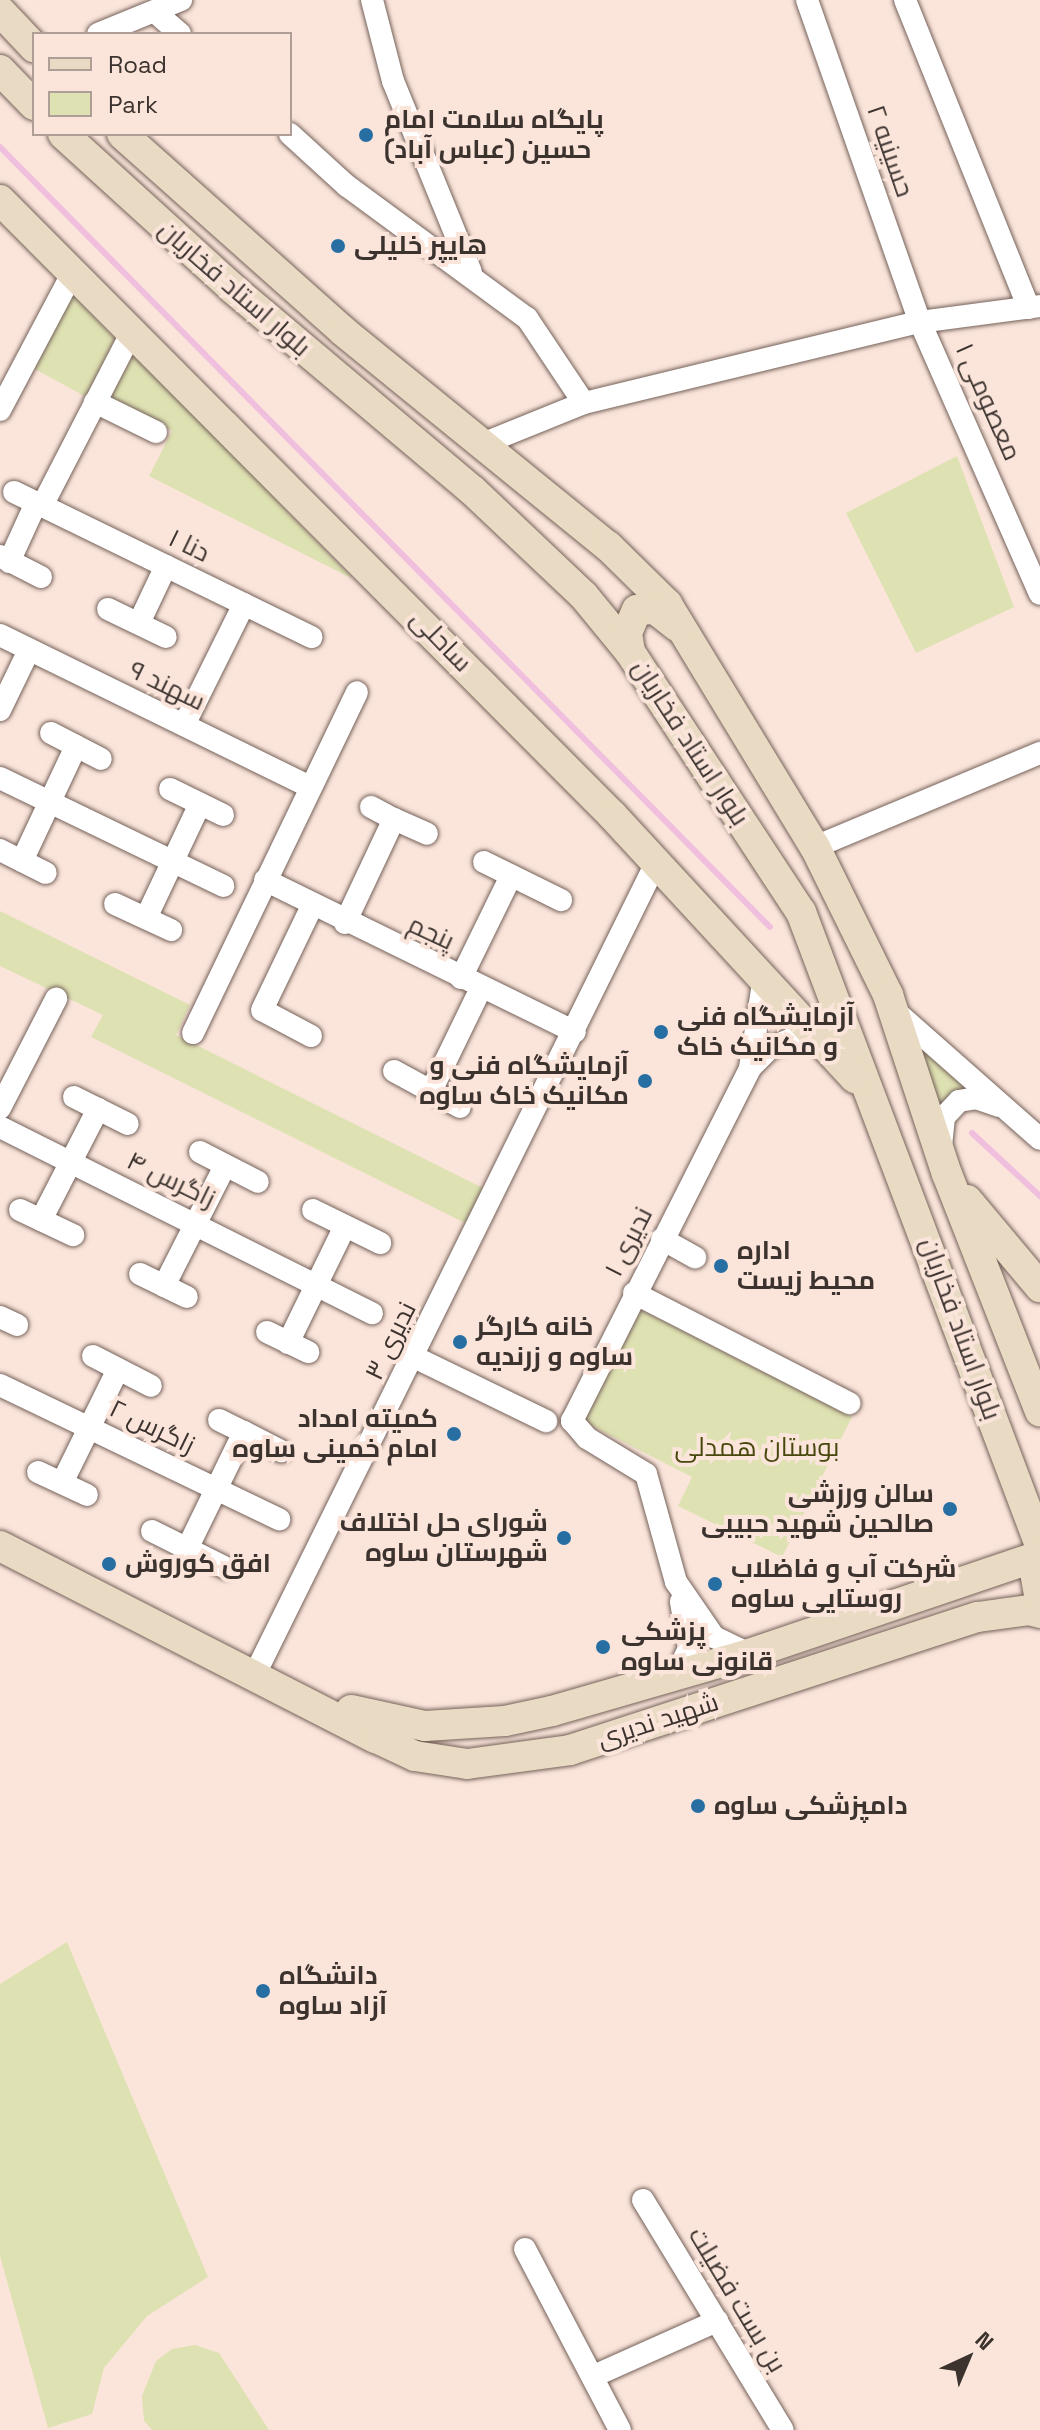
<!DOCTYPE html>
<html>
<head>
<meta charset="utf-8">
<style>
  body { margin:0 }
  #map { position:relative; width:1040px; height:2430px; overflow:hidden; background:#fbe5db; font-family:"Space Grotesk",Cairo,sans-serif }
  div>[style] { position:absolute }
  .green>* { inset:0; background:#dee1b2 }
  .stream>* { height:6px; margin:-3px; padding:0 3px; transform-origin:3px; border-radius:3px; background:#efbfdd }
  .roads { filter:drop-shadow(0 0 2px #75625a) drop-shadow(0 0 2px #75625a) }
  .street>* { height:22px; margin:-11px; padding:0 11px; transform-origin:11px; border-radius:11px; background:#fff }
  .secondary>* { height:30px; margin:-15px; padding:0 15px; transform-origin:15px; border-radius:15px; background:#e9dbc3 }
  .dots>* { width:22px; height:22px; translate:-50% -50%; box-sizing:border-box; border:4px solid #fbe5db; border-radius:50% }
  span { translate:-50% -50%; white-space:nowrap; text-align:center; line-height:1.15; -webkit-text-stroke:8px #fbe5db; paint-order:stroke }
  .poi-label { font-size:26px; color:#3c332f; font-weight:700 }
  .left { translate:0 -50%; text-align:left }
  .right { translate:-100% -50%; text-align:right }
  .street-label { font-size:26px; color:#3c332f }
  .park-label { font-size:26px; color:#48480e }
  .legend { position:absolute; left:32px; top:32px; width:260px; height:104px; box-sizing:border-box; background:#fbe5db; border:2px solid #af9e96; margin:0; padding:10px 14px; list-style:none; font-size:24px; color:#3c332f }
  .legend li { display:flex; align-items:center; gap:16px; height:40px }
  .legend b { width:40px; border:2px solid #af9e96 }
  .north { position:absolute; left:928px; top:2318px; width:80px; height:80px; -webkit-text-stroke:6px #fbe5db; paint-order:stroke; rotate:44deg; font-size:22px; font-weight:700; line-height:32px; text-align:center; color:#3c332f }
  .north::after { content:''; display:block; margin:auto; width:28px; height:36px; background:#3c332f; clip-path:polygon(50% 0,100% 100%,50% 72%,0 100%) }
</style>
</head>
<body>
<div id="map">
  <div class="green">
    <div style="clip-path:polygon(72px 295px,119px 343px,88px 398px,33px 368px)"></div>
    <div style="clip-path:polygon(133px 353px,353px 579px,149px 476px,172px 431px,110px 399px)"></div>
    <div style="clip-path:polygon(957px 456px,1014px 607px,916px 653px,846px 513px)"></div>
    <div style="clip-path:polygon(0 911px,190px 1005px,176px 1035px,495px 1194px,477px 1229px,91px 1037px,103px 1015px,0 966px)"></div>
    <div style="clip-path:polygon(917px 1039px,977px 1089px,952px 1092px,939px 1114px)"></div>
    <div style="clip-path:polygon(637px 1308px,852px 1417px,782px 1557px,678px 1506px,692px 1477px,588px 1424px,585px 1417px)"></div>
    <div style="clip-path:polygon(67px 1942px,208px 2277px,147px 2316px,104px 2368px,92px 2414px,48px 2428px,0 2256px,0 1984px)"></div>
    <div style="clip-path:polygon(195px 2345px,219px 2353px,269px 2430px,152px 2430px,144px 2421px,142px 2396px,156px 2361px,172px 2349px)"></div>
  </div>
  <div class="stream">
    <div style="left:0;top:147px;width:1096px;rotate:45.37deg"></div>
    <div style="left:972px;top:1133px;width:93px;rotate:42.8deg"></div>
  </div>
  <div class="roads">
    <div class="street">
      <div style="left:372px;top:0;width:84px;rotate:75.5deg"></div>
      <div style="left:393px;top:81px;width:206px;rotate:67.8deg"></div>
      <div style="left:807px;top:0;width:341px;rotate:70.7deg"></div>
      <div style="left:920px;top:322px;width:297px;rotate:66.2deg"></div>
      <div style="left:905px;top:0;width:332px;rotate:68.1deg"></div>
      <div style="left:155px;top:12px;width:33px;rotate:41deg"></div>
      <div style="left:98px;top:34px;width:90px;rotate:-22.3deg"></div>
      <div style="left:290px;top:134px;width:77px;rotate:42.4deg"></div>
      <div style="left:347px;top:186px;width:223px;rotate:36.3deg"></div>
      <div style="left:527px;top:318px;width:102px;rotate:56.2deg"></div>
      <div style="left:95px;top:402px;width:68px;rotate:26.2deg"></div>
      <div style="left:0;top:410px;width:156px;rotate:-62.1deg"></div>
      <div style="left:480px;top:445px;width:112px;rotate:-22deg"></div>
      <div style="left:584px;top:403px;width:346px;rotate:-13.6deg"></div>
      <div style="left:920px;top:322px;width:121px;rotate:-7.6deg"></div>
      <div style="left:14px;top:492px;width:331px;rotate:26deg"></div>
      <div style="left:42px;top:506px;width:196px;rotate:-62.7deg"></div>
      <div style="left:0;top:556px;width:46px;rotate:27.1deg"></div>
      <div style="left:9px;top:562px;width:65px;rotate:-65.4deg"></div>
      <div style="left:108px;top:609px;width:64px;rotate:25.8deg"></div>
      <div style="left:139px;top:623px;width:63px;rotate:-64.7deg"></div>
      <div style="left:0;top:635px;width:345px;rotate:26.1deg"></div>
      <div style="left:0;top:710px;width:67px;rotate:-64.2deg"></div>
      <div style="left:184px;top:725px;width:135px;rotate:-63.6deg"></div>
      <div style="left:51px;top:733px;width:56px;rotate:27.5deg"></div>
      <div style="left:0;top:778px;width:248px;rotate:25.8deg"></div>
      <div style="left:170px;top:789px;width:59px;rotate:26.1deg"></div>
      <div style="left:371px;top:807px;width:26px;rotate:28deg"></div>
      <div style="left:815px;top:847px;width:244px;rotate:-22.7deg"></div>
      <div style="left:0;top:850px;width:51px;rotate:26.6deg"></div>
      <div style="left:22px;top:861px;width:127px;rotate:-64.8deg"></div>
      <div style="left:484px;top:862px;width:86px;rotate:26.3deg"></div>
      <div style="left:265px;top:880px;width:345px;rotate:26.1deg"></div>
      <div style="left:115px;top:904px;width:62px;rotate:24.9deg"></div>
      <div style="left:146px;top:918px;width:126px;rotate:-64.7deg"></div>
      <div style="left:345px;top:923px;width:115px;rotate:-64.8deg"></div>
      <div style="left:394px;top:819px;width:36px;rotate:24deg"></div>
      <div style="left:461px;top:978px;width:114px;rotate:-63.9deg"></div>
      <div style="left:895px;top:1011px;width:193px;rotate:41.4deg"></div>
      <div style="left:193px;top:1033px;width:378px;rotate:-64.3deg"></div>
      <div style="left:311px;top:1036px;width:55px;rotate:-152deg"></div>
      <div style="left:262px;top:1010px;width:115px;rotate:-64.3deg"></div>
      <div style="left:751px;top:1067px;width:27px;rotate:-45deg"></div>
      <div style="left:770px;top:1048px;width:23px;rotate:-23deg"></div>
      <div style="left:791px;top:1039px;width:18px;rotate:-3deg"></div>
      <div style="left:809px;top:1038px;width:17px;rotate:36deg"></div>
      <div style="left:394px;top:1071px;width:75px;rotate:28.6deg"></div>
      <div style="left:431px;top:1091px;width:114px;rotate:-64.1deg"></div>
      <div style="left:74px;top:1097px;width:60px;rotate:26.6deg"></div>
      <div style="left:0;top:1108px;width:123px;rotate:-62.8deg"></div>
      <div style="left:0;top:1127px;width:416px;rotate:26.6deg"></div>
      <div style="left:941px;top:1146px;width:29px;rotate:-84deg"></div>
      <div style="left:944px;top:1117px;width:22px;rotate:-47deg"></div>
      <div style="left:959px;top:1101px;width:17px;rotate:-10deg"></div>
      <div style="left:976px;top:1098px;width:24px;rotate:19deg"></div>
      <div style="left:200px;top:1152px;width:65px;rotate:27.3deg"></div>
      <div style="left:20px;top:1210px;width:59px;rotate:25.3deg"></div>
      <div style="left:313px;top:1210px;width:75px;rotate:26.2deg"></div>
      <div style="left:41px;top:1220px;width:125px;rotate:-62.8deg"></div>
      <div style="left:662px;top:1239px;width:38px;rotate:29deg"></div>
      <div style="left:140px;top:1274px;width:52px;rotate:26.1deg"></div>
      <div style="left:164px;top:1286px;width:135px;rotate:-63.1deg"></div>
      <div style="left:634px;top:1293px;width:242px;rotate:27.1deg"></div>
      <div style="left:0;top:1317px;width:19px;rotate:25deg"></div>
      <div style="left:267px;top:1332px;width:46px;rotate:26deg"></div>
      <div style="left:288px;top:1343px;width:130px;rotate:-64deg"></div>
      <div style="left:93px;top:1356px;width:65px;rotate:27.3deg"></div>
      <div style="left:414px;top:1357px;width:147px;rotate:25.9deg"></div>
      <div style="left:0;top:1385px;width:310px;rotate:25.7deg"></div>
      <div style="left:219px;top:1420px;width:28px;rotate:26deg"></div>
      <div style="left:38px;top:1472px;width:54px;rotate:25.1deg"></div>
      <div style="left:62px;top:1483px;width:127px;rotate:-63.8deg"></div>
      <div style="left:152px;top:1531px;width:83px;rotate:26.6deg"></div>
      <div style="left:187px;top:1549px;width:130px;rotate:-64deg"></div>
      <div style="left:244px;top:1432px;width:42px;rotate:27.2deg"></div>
      <div style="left:749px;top:1654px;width:39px;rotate:-154deg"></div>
      <div style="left:714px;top:1637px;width:67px;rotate:-124.6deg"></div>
      <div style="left:676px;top:1582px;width:112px;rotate:-105.5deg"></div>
      <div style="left:646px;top:1474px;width:69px;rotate:-148.6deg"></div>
      <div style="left:587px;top:1438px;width:23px;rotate:-131deg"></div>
      <div style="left:572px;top:1421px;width:395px;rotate:-63.2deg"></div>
      <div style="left:750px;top:1068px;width:92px;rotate:-81.3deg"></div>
      <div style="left:255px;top:1674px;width:907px;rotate:-63.69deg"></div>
      <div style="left:675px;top:1677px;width:32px;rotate:-64deg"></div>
      <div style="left:689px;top:1648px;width:47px;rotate:-99.9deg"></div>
      <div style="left:643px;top:2200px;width:269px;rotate:58.7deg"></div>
      <div style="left:525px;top:2249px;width:204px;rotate:62.3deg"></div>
      <div style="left:596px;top:2375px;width:133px;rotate:-24.1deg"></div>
    </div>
    <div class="secondary">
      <div style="left:0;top:11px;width:50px;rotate:46.6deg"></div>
      <div style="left:0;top:70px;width:49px;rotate:45.8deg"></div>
      <div style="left:63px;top:134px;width:229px;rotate:42.3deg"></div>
      <div style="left:232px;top:288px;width:314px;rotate:40.1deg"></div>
      <div style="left:472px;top:490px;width:154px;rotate:43.4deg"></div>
      <div style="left:584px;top:596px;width:72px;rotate:50.6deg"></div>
      <div style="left:630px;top:652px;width:311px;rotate:56.7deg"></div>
      <div style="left:801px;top:912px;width:677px;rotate:69.32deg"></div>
      <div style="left:122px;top:134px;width:296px;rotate:41.7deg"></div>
      <div style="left:343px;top:331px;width:341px;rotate:39.1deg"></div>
      <div style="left:608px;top:546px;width:83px;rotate:44.5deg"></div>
      <div style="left:667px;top:604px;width:285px;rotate:58.7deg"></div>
      <div style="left:815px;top:847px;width:165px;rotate:63.7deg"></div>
      <div style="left:888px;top:995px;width:188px;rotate:71.8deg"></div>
      <div style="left:947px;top:1174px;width:255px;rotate:68.6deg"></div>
      <div style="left:0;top:200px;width:869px;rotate:45.14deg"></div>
      <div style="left:613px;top:816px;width:357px;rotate:47.3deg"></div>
      <div style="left:630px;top:652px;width:19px;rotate:-99deg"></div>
      <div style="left:627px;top:633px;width:25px;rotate:-67deg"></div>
      <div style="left:637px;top:610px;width:18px;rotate:-3deg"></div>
      <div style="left:655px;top:609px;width:29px;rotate:38deg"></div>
      <div style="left:967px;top:1200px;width:114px;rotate:50deg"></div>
      <div style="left:0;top:1546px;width:422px;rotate:27.1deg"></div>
      <div style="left:376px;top:1738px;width:43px;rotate:24.8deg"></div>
      <div style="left:415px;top:1756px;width:53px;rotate:8.7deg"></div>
      <div style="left:467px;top:1764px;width:104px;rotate:-7.7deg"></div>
      <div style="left:570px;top:1750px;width:429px;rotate:-18.1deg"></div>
      <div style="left:978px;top:1617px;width:51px;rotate:-7.8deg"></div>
      <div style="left:1029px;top:1610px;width:11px;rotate:15deg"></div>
      <div style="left:1040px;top:1553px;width:20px;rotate:105deg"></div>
      <div style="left:1035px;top:1572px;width:28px;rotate:80deg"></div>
      <div style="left:351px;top:1710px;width:76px;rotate:12.2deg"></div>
      <div style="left:425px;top:1726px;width:80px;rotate:-3.6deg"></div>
      <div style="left:505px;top:1721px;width:48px;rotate:-12deg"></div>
      <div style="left:552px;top:1711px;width:205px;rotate:-16.1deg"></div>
      <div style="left:749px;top:1654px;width:306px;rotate:-18.7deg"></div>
    </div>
  </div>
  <div class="dots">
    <div style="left:366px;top:135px;background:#276fa3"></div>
    <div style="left:338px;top:246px;background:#276fa3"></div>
    <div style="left:661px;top:1032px;background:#276fa3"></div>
    <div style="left:645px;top:1081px;background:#276fa3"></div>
    <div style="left:721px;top:1266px;background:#276fa3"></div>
    <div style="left:460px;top:1342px;background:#276fa3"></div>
    <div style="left:454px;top:1434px;background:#276fa3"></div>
    <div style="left:950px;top:1509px;background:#276fa3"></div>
    <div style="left:564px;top:1538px;background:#276fa3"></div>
    <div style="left:109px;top:1564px;background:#276fa3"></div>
    <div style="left:715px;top:1584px;background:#276fa3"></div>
    <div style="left:603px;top:1647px;background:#276fa3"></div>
    <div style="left:698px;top:1806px;background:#276fa3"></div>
    <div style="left:263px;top:1991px;background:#276fa3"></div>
  </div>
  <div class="poi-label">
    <span class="left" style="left:384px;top:135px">پایگاه سلامت امام<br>حسین (عباس آباد)</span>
    <span class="left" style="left:354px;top:246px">هایپر خلیلی</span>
    <span class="left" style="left:677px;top:1032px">آزمایشگاه فنی<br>و مکانیک خاک</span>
    <span class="right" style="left:629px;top:1081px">آزمایشگاه فنی و<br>مکانیک خاک ساوه</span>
    <span class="left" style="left:737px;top:1266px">اداره<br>محیط زیست</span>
    <span class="left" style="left:476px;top:1342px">خانه کارگر<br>ساوه و زرندیه</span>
    <span class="right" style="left:438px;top:1434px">کمیته امداد<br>امام خمینی ساوه</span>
    <span class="right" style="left:934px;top:1509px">سالن ورزشی<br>صالحین شهید حبیبی</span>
    <span class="right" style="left:548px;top:1538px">شورای حل اختلاف<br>شهرستان ساوه</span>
    <span class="left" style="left:125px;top:1564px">افق کوروش</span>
    <span class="left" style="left:731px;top:1584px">شرکت آب و فاضلاب<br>روستایی ساوه</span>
    <span class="left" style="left:621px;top:1647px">پزشکی<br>قانونی ساوه</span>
    <span class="left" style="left:714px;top:1806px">دامپزشکی ساوه</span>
    <span class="left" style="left:279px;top:1991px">دانشگاه<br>آزاد ساوه</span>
  </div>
  <div class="street-label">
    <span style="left:890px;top:151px;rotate:71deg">حسینیه ۲</span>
    <span style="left:234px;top:289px;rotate:41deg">بلوار استاد فخاریان</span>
    <span style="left:988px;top:402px;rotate:66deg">معصومی ۱</span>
    <span style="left:189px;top:546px;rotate:26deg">دنا ۱</span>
    <span style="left:441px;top:641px;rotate:46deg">ساحلی</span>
    <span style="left:167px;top:686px;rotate:26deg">سهند ۹</span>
    <span style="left:690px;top:743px;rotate:57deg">بلوار استاد فخاریان</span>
    <span style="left:431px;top:933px;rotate:25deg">پنجم</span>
    <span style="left:171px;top:1180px;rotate:26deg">زاگرس ۴</span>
    <span style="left:629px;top:1242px;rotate:-63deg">ندیری ۱</span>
    <span style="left:960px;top:1329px;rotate:70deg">بلوار استاد فخاریان</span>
    <span style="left:391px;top:1341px;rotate:-64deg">ندیری ۳</span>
    <span style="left:152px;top:1427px;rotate:26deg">زاگرس ۲</span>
    <span style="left:658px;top:1721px;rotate:-18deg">شهید ندیری</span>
    <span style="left:737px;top:2300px;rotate:59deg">بن بست فضیلت</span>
  </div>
  <div class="park-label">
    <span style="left:757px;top:1448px">بوستان همدلی</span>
  </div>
  <ul class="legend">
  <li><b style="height:10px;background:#e9dbc3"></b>Road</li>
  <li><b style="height:22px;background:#dee1b2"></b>Park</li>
  </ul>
  <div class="north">N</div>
</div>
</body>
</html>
